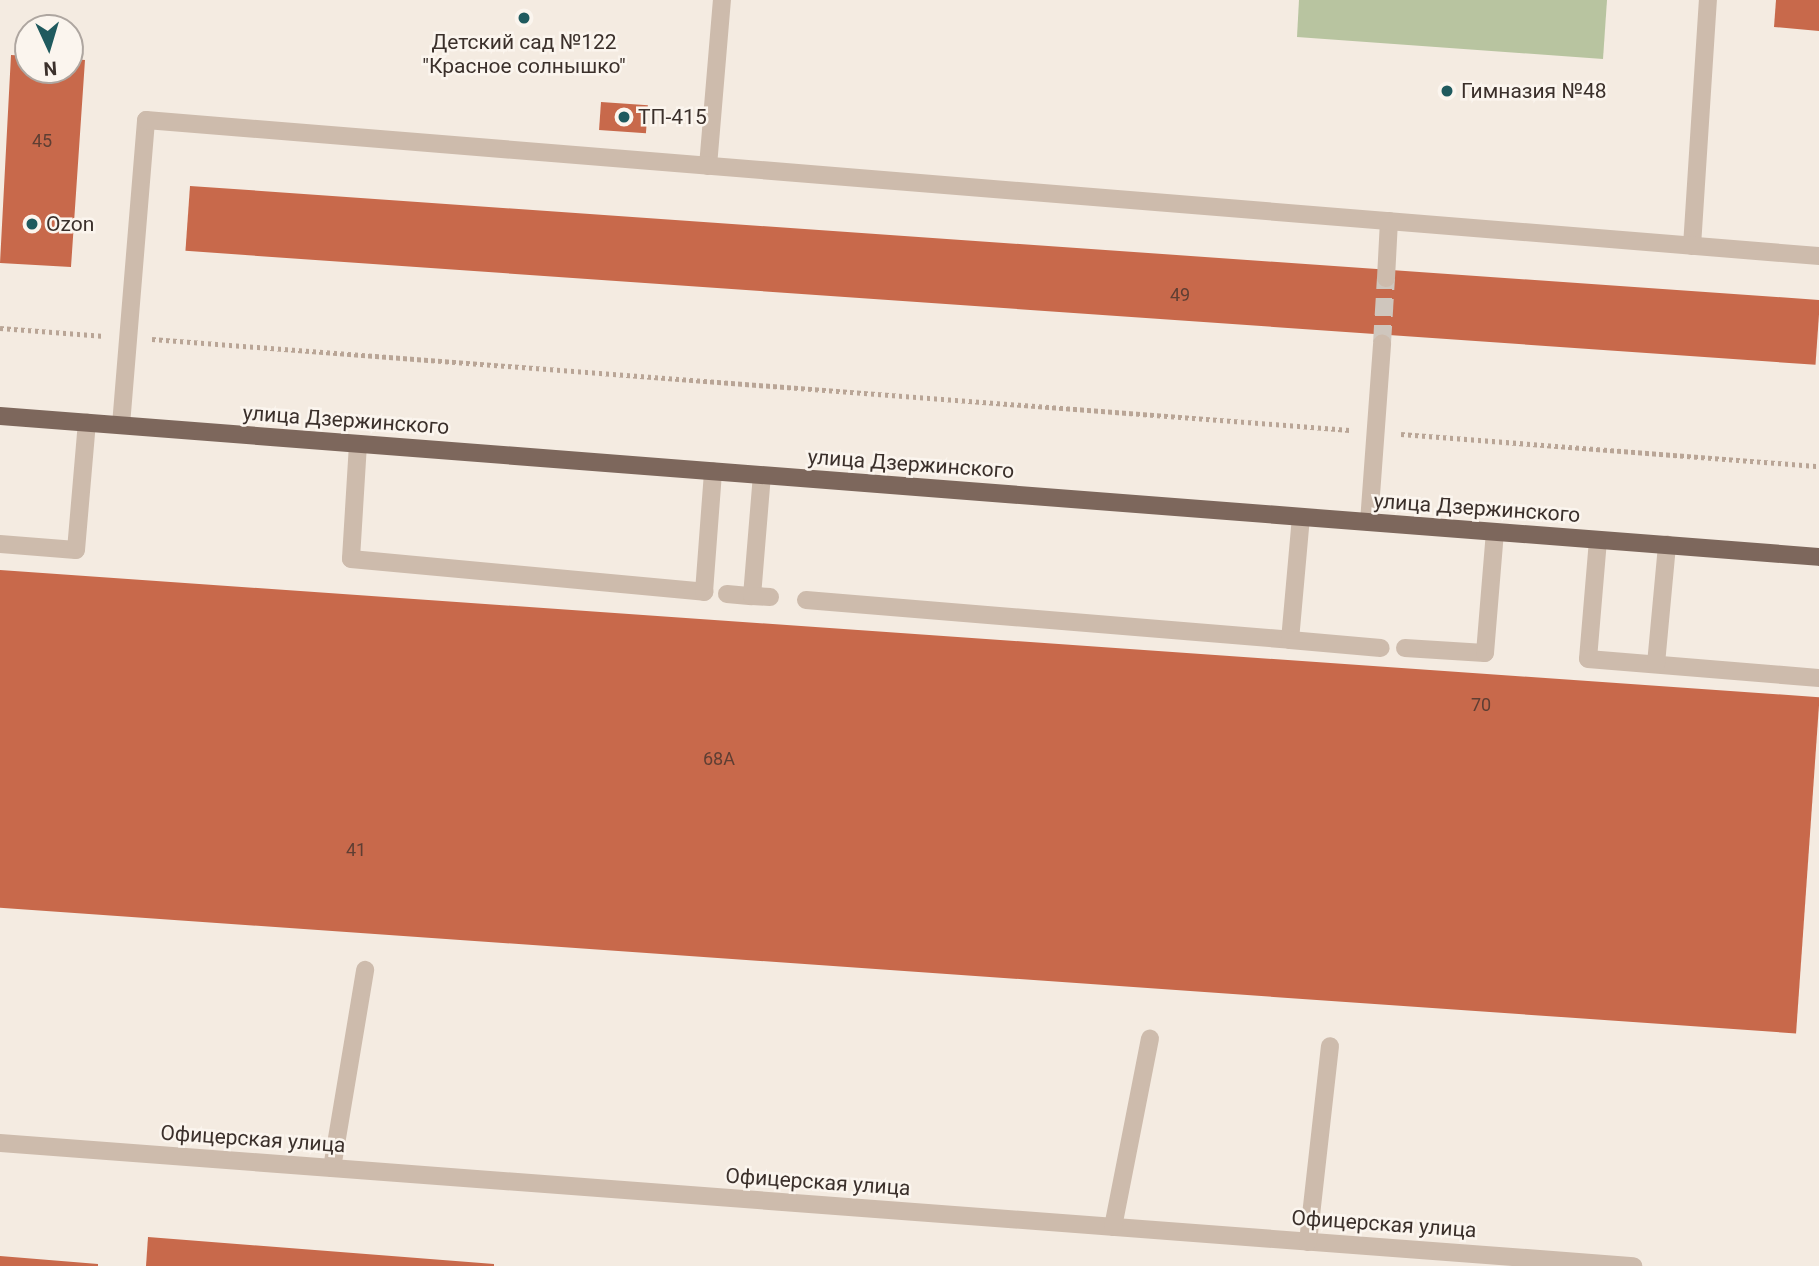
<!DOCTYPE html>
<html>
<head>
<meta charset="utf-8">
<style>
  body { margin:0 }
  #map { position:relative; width:1819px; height:1266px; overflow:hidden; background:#f4ebe1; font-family:Roboto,sans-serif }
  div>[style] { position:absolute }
  .green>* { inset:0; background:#b8c4a0 }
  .building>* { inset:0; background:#c8694b; transform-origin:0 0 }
  .minor-tunnel>* { height:18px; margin-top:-9px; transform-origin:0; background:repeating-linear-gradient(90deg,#cfc6bd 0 18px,transparent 0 27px) }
  .path>* { height:4.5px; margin-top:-2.25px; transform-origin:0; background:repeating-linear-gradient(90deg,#b9a596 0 3.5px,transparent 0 7px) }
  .minor>* { height:18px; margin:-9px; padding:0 9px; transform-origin:9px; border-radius:9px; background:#cdbbac }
  .major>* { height:18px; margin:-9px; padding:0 9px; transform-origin:9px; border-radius:9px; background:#7d675c }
  .dots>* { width:19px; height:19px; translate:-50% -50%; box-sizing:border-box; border:4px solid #fbf5ee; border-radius:50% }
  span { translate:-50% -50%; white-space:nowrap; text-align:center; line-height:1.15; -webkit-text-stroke:5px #fbf5ee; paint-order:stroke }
  .number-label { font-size:18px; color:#5e3e33 }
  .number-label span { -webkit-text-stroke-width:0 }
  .poi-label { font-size:21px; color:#3b302b }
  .left { translate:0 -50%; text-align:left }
  .street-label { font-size:21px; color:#3b302b }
  .north { position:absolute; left:14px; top:14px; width:70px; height:70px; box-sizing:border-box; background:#fbf5ee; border:2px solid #aea6a0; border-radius:50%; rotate:176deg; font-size:19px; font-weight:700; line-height:28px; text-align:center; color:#3b302b }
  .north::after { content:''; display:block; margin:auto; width:24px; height:32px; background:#1f5a5e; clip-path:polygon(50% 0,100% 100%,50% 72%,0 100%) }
</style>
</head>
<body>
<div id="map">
  <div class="green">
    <div style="clip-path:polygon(1299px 0,1607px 0,1603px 59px,1297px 37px)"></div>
  </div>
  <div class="building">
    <div style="clip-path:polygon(1776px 0,1819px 0,1819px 31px,1774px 27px)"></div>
    <div style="clip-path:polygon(11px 55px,28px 56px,28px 70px,70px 70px,70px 59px,85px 60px,71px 267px,0 263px)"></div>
    <div style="left:601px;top:102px;width:47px;height:28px;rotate:4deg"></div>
    <div style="left:190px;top:186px;width:1634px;height:65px;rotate:4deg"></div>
    <div style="left:0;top:570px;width:1824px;height:337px;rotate:4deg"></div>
    <div style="clip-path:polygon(148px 1237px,494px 1264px,494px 1266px,146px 1266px)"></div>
    <div style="clip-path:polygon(0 1256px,98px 1264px,98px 1266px,0 1266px)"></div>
  </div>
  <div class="minor-tunnel">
    <div style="left:1382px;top:343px;width:65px;rotate:-86.5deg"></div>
  </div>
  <div class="path">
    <div style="left:0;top:328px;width:105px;rotate:4.4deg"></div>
    <div style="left:152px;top:339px;width:1201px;rotate:4.34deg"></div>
    <div style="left:1401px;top:434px;width:419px;rotate:4.4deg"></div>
  </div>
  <div class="minor">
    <div style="left:708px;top:166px;width:167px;rotate:-85.2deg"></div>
    <div style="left:1692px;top:246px;width:247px;rotate:-86.3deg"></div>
    <div style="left:1386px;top:278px;width:57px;rotate:-87deg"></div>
    <div style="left:121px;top:425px;width:306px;rotate:-85.3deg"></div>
    <div style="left:146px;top:120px;width:1679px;rotate:4.65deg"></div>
    <div style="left:358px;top:444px;width:115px;rotate:93.5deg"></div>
    <div style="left:351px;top:559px;width:355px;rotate:5.3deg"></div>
    <div style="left:704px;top:592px;width:121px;rotate:-85.7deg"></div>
    <div style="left:1369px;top:522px;width:179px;rotate:-85.8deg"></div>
    <div style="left:1598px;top:540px;width:119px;rotate:94.8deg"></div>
    <div style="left:1588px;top:659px;width:232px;rotate:4.7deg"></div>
    <div style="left:0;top:544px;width:76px;rotate:4.5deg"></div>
    <div style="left:76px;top:550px;width:128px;rotate:-85.1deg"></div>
    <div style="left:727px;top:594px;width:25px;rotate:5deg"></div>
    <div style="left:752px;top:596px;width:121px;rotate:-85.3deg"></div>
    <div style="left:752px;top:596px;width:18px;rotate:3deg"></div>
    <div style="left:806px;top:600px;width:486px;rotate:4.7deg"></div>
    <div style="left:1290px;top:640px;width:123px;rotate:-84.9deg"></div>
    <div style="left:1290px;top:640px;width:91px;rotate:5deg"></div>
    <div style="left:1405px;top:648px;width:80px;rotate:3.6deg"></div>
    <div style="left:1485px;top:653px;width:121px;rotate:-85.3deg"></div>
    <div style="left:1656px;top:664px;width:120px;rotate:-84.7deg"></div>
    <div style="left:0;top:1143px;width:1638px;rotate:4.31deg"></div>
    <div style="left:332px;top:1168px;width:201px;rotate:-80.5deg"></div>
    <div style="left:1113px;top:1227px;width:192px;rotate:-78.9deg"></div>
    <div style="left:1308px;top:1242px;width:197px;rotate:-83.6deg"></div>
  </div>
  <div class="major">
    <div style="left:0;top:416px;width:1824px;rotate:4.43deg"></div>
  </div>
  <div class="dots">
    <div style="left:524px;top:18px;background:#1f5a5e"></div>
    <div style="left:1447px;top:91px;background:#1f5a5e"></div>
    <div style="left:624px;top:117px;background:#1f5a5e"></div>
    <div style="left:32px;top:224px;background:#1f5a5e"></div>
  </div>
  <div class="number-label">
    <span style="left:42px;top:141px">45</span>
    <span style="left:1180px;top:295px">49</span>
    <span style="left:1481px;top:705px">70</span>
    <span style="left:719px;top:759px">68А</span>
    <span style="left:356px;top:850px">41</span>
  </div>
  <div class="poi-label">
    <span style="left:524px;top:54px">Детский сад №122<br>"Красное солнышко"</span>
    <span class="left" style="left:1461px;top:91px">Гимназия №48</span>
    <span class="left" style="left:638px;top:117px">ТП-415</span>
    <span class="left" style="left:46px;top:224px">Ozon</span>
  </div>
  <div class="street-label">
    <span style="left:346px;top:420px;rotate:4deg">улица Дзержинского</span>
    <span style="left:911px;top:464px;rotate:4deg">улица Дзержинского</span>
    <span style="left:1477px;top:508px;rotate:4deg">улица Дзержинского</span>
    <span style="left:253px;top:1139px;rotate:4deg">Офицерская улица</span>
    <span style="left:818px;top:1182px;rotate:4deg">Офицерская улица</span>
    <span style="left:1384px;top:1224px;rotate:4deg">Офицерская улица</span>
  </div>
  <div class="north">N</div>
</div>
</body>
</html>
